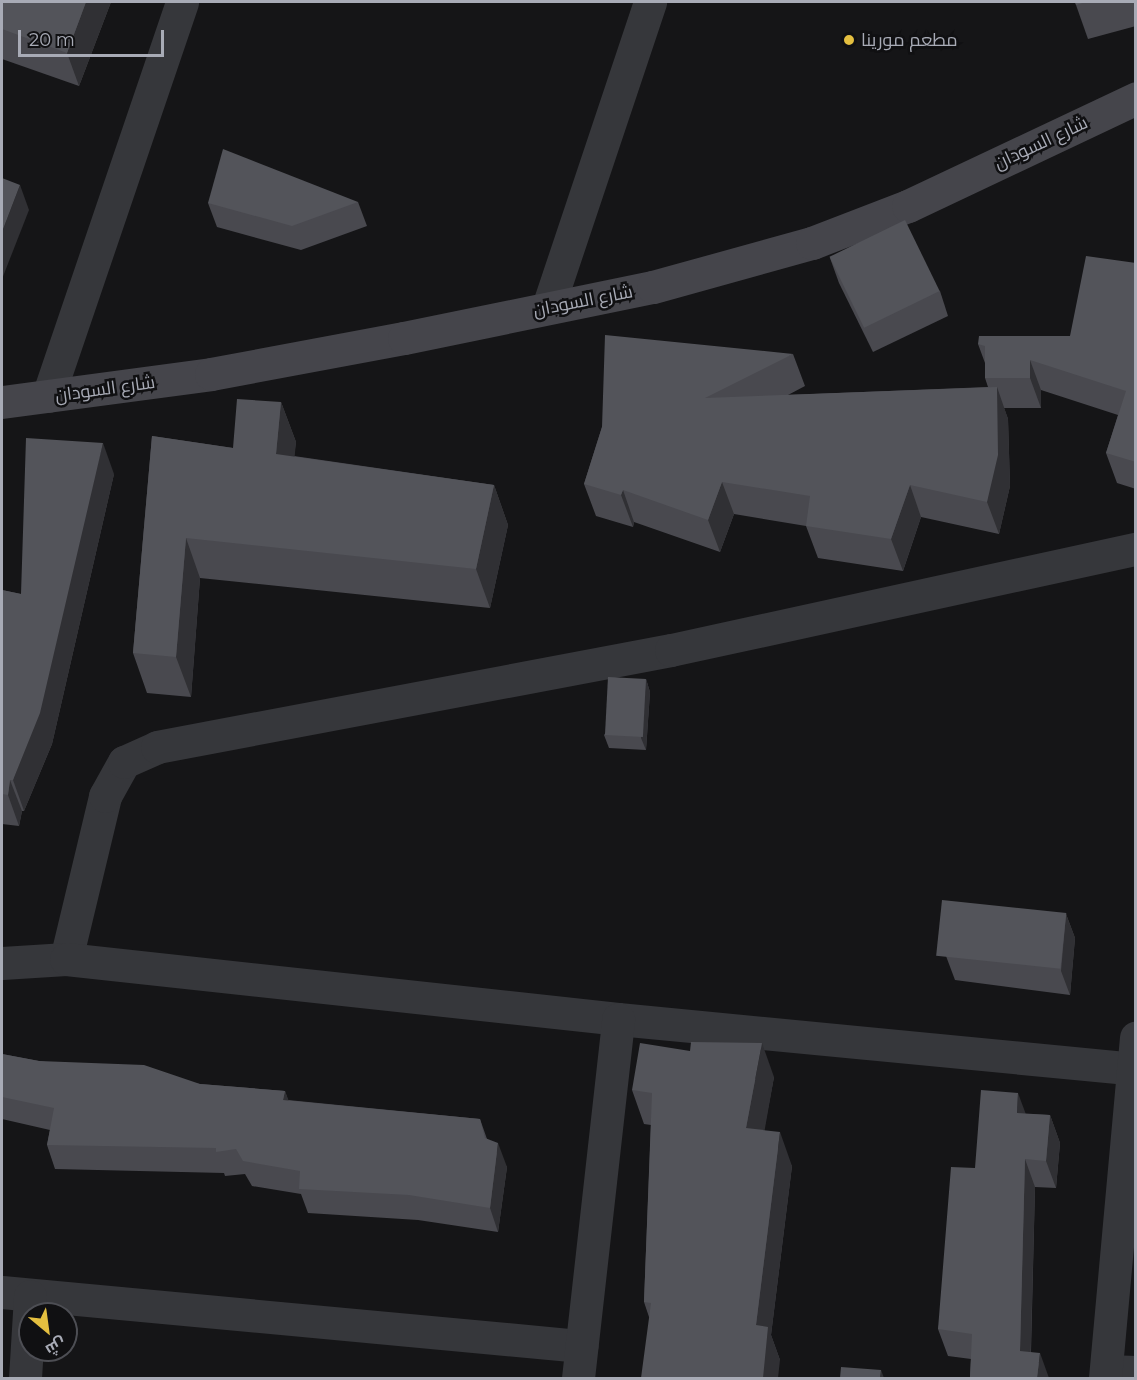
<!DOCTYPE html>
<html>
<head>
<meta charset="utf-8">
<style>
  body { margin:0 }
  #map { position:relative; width:1137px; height:1380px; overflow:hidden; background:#151517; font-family:Montserrat,Cairo,sans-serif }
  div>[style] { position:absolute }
  .minor>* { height:33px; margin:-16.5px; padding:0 16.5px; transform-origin:16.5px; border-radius:16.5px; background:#36373b }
  .secondary>* { height:33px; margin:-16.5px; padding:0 16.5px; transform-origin:16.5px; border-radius:16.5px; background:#45454b }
  .wall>* { inset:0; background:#49494f }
  .shaded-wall>* { inset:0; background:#303034 }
  .building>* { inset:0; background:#53545a; transform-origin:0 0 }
  .dots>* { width:16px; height:16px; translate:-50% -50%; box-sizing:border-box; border:3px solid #101012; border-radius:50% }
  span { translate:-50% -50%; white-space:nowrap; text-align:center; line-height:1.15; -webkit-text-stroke:5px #101012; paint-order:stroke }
  .poi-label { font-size:18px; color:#a8abb6 }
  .left { translate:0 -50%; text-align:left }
  .street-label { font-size:18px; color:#a8abb6 }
  .frame { position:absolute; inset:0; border:3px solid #a8abb6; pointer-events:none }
  .north { position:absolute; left:18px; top:1302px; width:60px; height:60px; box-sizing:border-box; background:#101012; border:2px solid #4d4e54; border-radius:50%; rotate:151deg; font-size:16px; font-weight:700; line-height:24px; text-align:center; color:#a8abb6 }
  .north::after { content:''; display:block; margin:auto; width:21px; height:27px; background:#e4bf40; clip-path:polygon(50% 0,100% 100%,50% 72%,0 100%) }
  .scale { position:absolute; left:18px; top:30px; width:146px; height:27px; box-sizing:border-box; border:3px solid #a8abb6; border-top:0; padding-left:8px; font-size:18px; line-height:21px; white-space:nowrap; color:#a8abb6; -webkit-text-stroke:4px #101012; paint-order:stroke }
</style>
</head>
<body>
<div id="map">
  <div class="minor">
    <div style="left:548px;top:307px;width:322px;rotate:-71.5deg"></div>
    <div style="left:48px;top:396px;width:416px;rotate:-71.2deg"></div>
    <div style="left:66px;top:959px;width:168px;rotate:-76.5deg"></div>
    <div style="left:105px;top:796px;width:39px;rotate:-61deg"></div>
    <div style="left:124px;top:762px;width:36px;rotate:-24deg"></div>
    <div style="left:157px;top:747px;width:523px;rotate:-10.69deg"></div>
    <div style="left:671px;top:650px;width:476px;rotate:-12.3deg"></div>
    <div style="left:2px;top:963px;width:64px;rotate:-3.6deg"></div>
    <div style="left:66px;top:959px;width:555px;rotate:6.2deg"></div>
    <div style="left:618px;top:1019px;width:520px;rotate:5.51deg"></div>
    <div style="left:2px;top:1292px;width:582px;rotate:5.33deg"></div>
    <div style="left:1106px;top:1371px;width:30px;rotate:2deg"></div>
    <div style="left:25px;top:1378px;width:82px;rotate:-86.5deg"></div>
    <div style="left:578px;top:1378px;width:361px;rotate:-83.6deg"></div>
    <div style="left:1105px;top:1378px;width:342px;rotate:-84.8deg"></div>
  </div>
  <div class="secondary">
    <div style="left:2px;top:402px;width:211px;rotate:-7.6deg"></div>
    <div style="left:211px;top:374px;width:196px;rotate:-10.6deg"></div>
    <div style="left:404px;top:338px;width:254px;rotate:-11.6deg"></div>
    <div style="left:653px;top:287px;width:165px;rotate:-15.5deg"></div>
    <div style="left:812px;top:243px;width:103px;rotate:-21.1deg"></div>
    <div style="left:908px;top:206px;width:252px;rotate:-25.3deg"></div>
  </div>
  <div class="wall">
    <div style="clip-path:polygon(2px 2px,111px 2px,79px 86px,2px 59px)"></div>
    <div style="clip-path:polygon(1075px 2px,1136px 2px,1136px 26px,1088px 39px,1076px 5px)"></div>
    <div style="clip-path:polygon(358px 202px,367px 226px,301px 250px,217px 227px,208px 203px)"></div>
    <div style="clip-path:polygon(830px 258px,940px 291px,948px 316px,873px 352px,839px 283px)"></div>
    <div style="clip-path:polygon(1136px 263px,1136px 489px,1117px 483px,1106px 453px,1118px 415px,1041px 390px,1041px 408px,1004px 408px,1008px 419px,1010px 486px,999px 534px,921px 517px,903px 571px,818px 558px,806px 526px,734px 514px,720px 552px,634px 522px,633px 527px,596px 516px,584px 484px,602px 427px,793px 354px,805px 386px,788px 395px,988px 387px,985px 378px,985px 363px,978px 344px,1070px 336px)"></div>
    <div style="clip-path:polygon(281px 402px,296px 442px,294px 456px,494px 485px,508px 525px,490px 608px,200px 578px,191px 697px,147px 693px,133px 653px,152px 436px,233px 448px)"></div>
    <div style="clip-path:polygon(114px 474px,52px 744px,24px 811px,22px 811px,19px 826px,2px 824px,2px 590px,21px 594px)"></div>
    <div style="clip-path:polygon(646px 679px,650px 692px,646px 750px,609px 748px,604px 735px)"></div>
    <div style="clip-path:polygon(1066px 914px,1075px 938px,1070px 995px,955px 980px,946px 956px)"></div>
    <div style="clip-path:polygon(2px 1054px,39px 1061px,200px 1084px,285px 1091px,288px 1100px,480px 1119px,487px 1139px,507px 1167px,498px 1232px,418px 1220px,308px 1213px,301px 1194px,252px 1186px,245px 1174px,225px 1176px,224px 1173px,55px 1169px,47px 1145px,50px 1130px,2px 1119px)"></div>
    <div style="clip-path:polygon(774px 1077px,764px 1130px,792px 1166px,771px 1335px,780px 1360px,649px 1317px,644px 1302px,651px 1125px,644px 1124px,632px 1090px)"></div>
    <div style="clip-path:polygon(1026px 1114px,1050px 1115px,1060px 1143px,1056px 1188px,1035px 1187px,1031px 1352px,1049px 1378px,970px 1378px,971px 1359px,948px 1356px,938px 1329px,975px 1168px)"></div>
  </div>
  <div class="shaded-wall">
    <div style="clip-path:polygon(86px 2px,111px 2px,79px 86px,67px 53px)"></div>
    <div style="clip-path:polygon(20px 185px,29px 210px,2px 279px,2px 232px)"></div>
    <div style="clip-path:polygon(1030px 360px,1041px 390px,1041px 408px,1030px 378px)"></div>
    <div style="clip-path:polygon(997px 387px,1008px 419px,1010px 486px,999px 534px,987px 502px)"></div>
    <div style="clip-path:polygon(281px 402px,296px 442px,291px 494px,276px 454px)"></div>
    <div style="clip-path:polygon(103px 443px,114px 474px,52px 744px,24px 811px,13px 780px)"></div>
    <div style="clip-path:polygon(722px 482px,734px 514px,720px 552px,708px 520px)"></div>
    <div style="clip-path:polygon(494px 485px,508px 525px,490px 608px,476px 569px)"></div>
    <div style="clip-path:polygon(910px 485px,921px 517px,903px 571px,891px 539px)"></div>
    <div style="clip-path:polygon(623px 490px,634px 522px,633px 527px,621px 495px)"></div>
    <div style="clip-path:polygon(186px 538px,200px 578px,191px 697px,176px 657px)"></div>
    <div style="clip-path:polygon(646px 679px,650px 692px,646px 750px,641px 738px)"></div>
    <div style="clip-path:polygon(10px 780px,22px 811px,19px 826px,8px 795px)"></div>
    <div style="clip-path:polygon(1066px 914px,1075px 938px,1070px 995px,1061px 971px)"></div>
    <div style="clip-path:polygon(762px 1043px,774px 1077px,759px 1162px,746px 1128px)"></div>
    <div style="clip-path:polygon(285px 1091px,294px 1115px,283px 1100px)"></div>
    <div style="clip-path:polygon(1018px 1093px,1028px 1120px,1017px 1113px)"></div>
    <div style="clip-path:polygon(1050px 1115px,1060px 1143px,1056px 1188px,1046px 1161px)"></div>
    <div style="clip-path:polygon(780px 1132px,792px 1166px,771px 1335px,780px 1360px,778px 1378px,763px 1378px,756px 1325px)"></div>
    <div style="clip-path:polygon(498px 1143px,507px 1167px,498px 1232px,490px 1208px)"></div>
    <div style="clip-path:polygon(1025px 1159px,1035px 1187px,1030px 1378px,1020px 1351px)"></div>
    <div style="clip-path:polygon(1040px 1353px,1049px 1378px,1037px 1378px)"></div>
    <div style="clip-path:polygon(881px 1370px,884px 1378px,880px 1378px)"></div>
  </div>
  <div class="building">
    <div style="clip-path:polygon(2px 2px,86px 2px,67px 53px,2px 29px)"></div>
    <div style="clip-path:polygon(1075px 2px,1086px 2px,1076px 5px)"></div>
    <div style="clip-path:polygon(223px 149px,358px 202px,292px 226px,208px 203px)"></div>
    <div style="clip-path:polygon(2px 178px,20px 185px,2px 232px)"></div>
    <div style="left:905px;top:220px;width:79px;height:84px;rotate:64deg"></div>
    <div style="clip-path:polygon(1086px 256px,1136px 263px,1136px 462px,1106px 453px,1126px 391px,1030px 360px,1030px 378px,985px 378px,985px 346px,978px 344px,979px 336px,1070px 336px)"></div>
    <div style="clip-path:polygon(605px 335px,793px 354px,705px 398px,997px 387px,998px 455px,987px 502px,910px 485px,891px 539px,806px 526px,810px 496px,722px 482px,708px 520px,623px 490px,621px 495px,584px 484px,602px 427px)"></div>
    <div style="clip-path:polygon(237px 399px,281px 402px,276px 454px,494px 485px,476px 569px,186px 538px,176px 657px,133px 653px,152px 436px,233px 448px)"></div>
    <div style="clip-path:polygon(26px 438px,103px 443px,40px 713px,13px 780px,10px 780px,8px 795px,2px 794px,2px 590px,21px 594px)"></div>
    <div style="left:608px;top:677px;width:38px;height:58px;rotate:3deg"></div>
    <div style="left:942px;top:900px;width:125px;height:56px;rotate:6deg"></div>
    <div style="clip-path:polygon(691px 1042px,762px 1043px,746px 1128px,780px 1132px,756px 1325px,768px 1327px,763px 1378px,641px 1378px,651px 1303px,644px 1302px,652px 1093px,632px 1090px,640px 1043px,690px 1051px)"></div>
    <div style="clip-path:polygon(2px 1054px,39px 1061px,144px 1065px,200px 1084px,285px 1091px,283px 1100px,480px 1119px,485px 1138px,498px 1143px,490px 1208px,409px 1195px,299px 1189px,300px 1171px,243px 1161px,236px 1149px,216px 1152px,216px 1148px,47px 1145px,54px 1108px,2px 1097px)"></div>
    <div style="clip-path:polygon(981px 1090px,1018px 1093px,1017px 1113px,1050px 1115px,1046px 1161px,1025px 1159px,1020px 1351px,1040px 1353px,1037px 1378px,983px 1378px,970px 1377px,972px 1334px,938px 1329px,951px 1167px,975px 1168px)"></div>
    <div style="clip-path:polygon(841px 1367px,881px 1370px,880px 1378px,840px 1378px)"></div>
  </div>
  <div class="dots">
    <div style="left:849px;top:40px;background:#e4bf40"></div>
  </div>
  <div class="poi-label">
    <span class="left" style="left:861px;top:40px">مطعم مورينا</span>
  </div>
  <div class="street-label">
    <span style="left:1041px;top:143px;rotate:-25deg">شارع السودان</span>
    <span style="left:583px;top:301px;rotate:-11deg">شارع السودان</span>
    <span style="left:105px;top:389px;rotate:-8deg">شارع السودان</span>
  </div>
  <div class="frame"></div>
  <div class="north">ش</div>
  <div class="scale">20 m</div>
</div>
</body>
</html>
